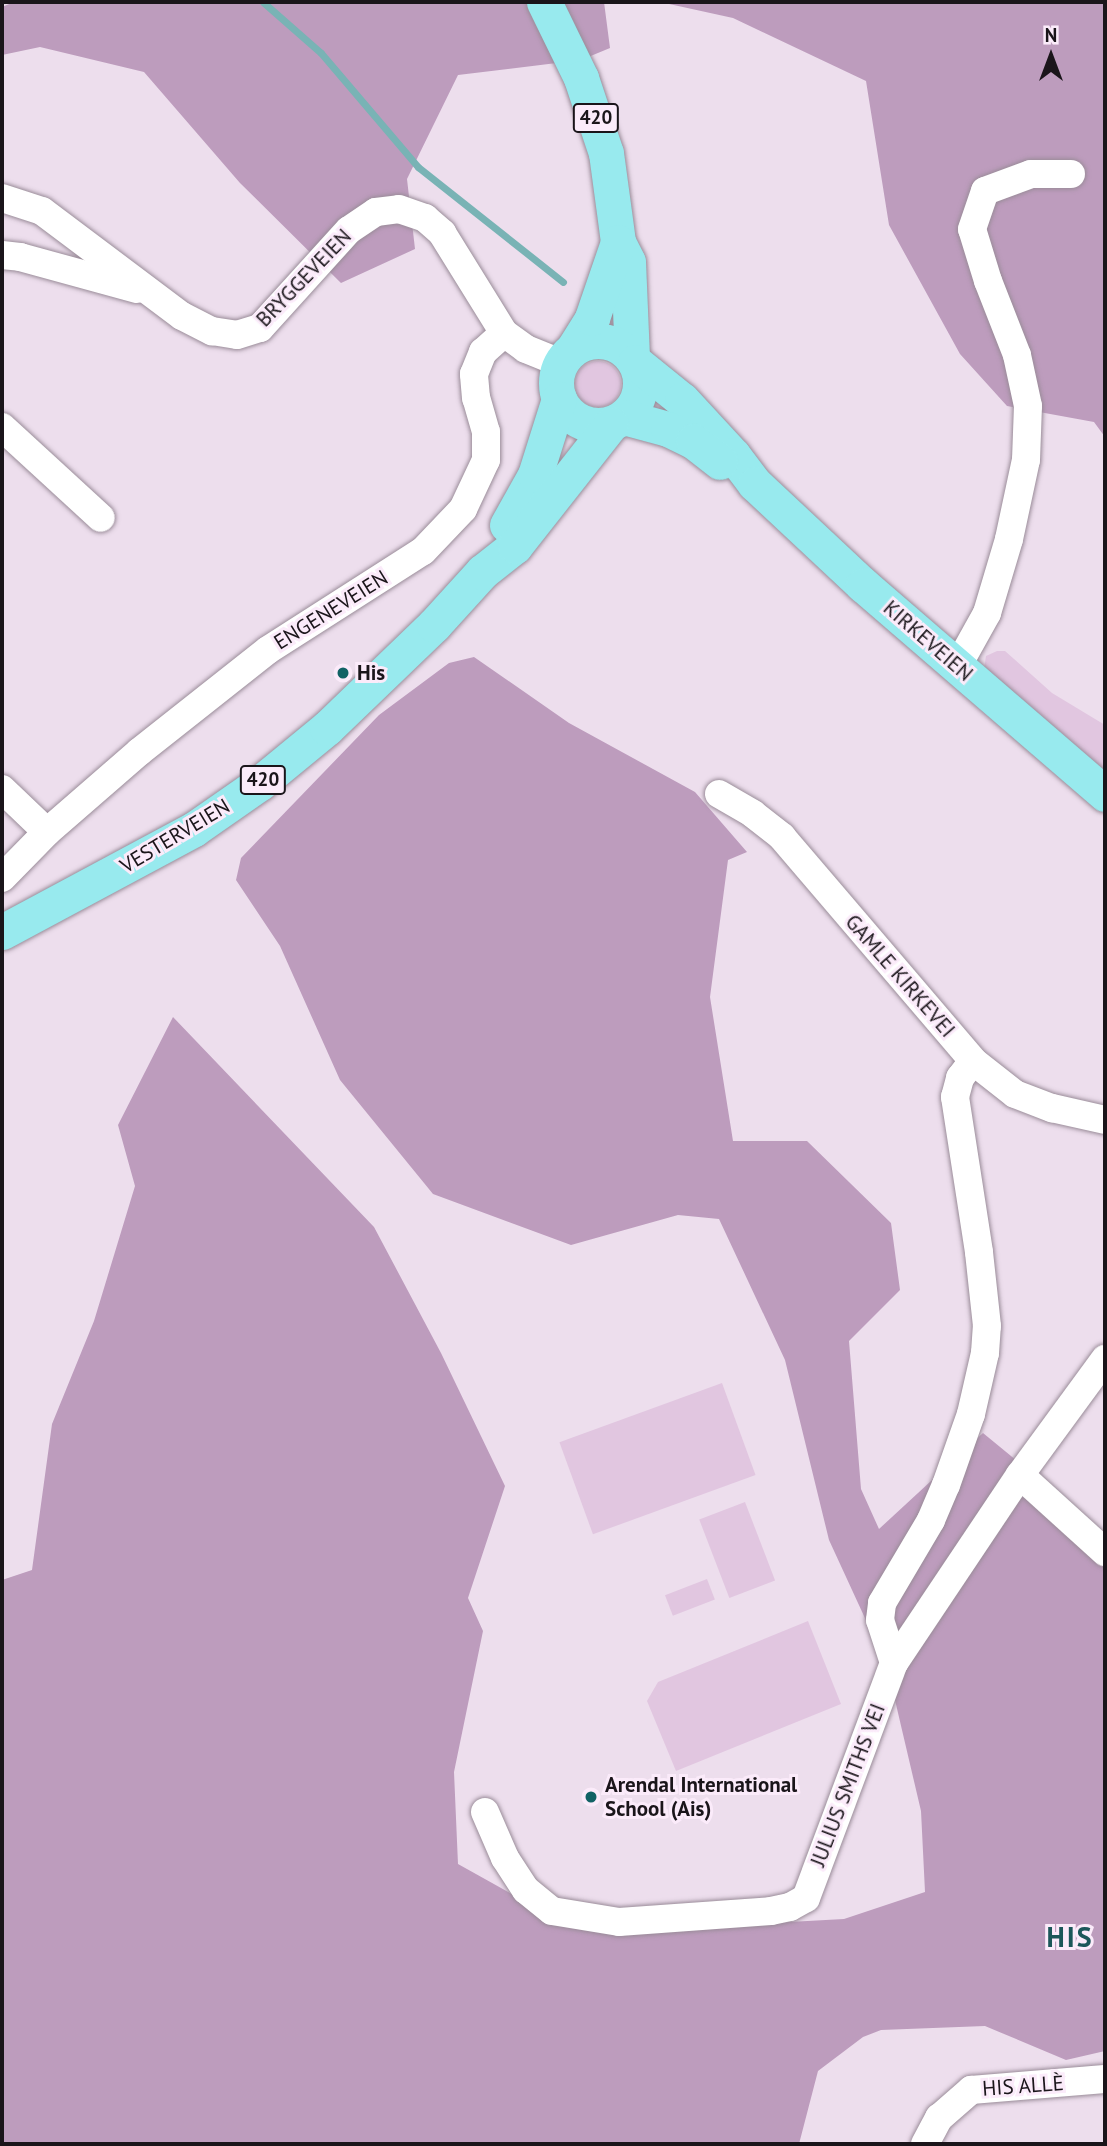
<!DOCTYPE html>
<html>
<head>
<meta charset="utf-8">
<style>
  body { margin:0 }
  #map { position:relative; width:1107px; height:2146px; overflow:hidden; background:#eddeed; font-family:"PT Sans",sans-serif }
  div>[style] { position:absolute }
  .green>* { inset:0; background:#e1c6e0; transform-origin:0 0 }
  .round { border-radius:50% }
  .forest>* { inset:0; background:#bd9cbd }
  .stream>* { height:7px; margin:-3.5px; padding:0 3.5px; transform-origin:3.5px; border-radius:3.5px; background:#79b3b5 }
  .roads { filter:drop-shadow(0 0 2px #9a8c99) drop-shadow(0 0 2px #9a8c99) }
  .minor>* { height:28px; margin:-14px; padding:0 14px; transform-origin:14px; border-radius:14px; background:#fff }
  .major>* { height:35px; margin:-17.5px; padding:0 17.5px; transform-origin:17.5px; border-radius:17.5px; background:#98eaee }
  .major>.ring { margin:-17.5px; padding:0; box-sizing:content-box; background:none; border:35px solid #98eaee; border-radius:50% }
  .dots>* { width:19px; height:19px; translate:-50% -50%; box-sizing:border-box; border:4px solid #fbebfa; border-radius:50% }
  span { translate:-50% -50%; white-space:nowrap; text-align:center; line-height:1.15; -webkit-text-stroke:6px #fbebfa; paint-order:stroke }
  .shield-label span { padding:2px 5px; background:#fbebfa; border:2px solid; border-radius:5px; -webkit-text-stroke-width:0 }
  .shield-label { font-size:19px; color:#1a151a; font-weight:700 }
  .street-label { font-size:21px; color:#1a151a }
  .poi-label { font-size:21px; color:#1a151a; font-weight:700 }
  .left { translate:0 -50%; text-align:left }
  .district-label { font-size:28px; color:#1c575a; font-weight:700; letter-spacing:2px }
  .frame { position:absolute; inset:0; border:4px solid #1a151a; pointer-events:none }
  .north { position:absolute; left:1016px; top:21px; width:70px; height:70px; -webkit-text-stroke:5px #fbebfa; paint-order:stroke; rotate:0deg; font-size:19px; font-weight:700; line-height:28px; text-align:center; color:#1a151a }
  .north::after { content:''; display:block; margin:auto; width:24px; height:32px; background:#1a151a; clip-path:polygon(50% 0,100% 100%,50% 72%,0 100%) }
</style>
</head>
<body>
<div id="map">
  <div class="green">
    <div class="round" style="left:575px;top:361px;width:46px;height:46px"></div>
    <div style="clip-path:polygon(997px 651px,1005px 651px,1052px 693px,1105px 725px,1105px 777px,984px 669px,986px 656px)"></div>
    <div style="left:722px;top:1383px;width:98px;height:173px;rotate:70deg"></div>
    <div style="left:745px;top:1502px;width:84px;height:49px;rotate:69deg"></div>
    <div style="left:707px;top:1579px;width:22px;height:45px;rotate:69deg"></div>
    <div style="clip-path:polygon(808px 1621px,841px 1704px,676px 1771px,647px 1701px,658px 1682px)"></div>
  </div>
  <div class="forest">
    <div style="clip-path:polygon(14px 2px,604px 2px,610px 48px,581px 60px,458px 75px,407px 179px,415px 249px,341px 283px,240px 183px,144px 72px,40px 47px,2px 55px,2px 7px)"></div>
    <div style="clip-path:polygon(660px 2px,1105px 2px,1105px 437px,1094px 422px,1007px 406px,960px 354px,889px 225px,866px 81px,733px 18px)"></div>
    <div style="clip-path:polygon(474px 657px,569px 723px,695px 792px,747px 852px,728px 860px,710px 997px,733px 1141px,807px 1141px,891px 1223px,900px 1290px,849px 1341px,861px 1489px,879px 1529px,983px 1433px,1068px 1503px,1105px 1539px,1105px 2051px,1066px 2060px,985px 2026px,881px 2030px,863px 2037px,818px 2071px,799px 2144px,2px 2144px,2px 1580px,32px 1570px,52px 1424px,94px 1321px,135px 1186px,118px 1125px,173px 1017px,374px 1227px,441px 1353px,505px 1486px,468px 1598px,483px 1631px,454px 1772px,458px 1864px,551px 1916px,699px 1927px,844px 1919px,925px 1892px,921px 1811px,887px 1666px,829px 1540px,785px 1360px,719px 1219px,678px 1215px,571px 1245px,433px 1194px,340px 1080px,280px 946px,236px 880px,241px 858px,379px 715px,449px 663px)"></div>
  </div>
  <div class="stream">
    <div style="left:263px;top:2px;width:77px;rotate:41.3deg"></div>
    <div style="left:321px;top:53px;width:150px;rotate:49.6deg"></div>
    <div style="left:418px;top:167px;width:185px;rotate:38.4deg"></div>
  </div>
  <div class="roads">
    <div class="minor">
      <div style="left:2px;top:198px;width:42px;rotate:18deg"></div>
      <div style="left:42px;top:211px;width:175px;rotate:36.9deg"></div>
      <div style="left:182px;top:316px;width:34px;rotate:27deg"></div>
      <div style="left:212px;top:331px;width:25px;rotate:9deg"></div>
      <div style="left:237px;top:335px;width:24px;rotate:-17deg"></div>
      <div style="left:260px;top:328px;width:132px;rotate:-47.8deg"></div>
      <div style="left:349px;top:230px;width:32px;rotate:-34deg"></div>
      <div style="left:376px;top:212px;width:23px;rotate:-7deg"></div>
      <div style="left:399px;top:209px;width:28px;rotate:19deg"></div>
      <div style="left:425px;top:218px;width:23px;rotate:41deg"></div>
      <div style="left:442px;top:233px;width:118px;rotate:58.2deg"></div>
      <div style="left:504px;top:333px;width:27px;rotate:36deg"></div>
      <div style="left:526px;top:349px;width:38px;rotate:22deg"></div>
      <div style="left:2px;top:255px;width:18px;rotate:6deg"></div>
      <div style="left:20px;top:257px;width:121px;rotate:15.3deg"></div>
      <div style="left:2px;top:427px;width:134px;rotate:42.6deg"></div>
      <div style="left:957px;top:667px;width:62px;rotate:-60.9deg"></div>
      <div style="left:987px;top:613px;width:77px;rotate:-73.4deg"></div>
      <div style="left:1009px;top:539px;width:81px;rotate:-77.9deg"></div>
      <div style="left:1026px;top:460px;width:54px;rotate:-87.9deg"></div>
      <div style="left:1028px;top:406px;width:52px;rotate:-102.2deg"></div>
      <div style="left:1017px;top:355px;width:79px;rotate:-111.4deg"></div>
      <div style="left:988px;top:281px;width:54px;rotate:-107.1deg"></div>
      <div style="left:972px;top:229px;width:40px;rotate:-71.1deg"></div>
      <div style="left:985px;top:191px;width:49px;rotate:-20.3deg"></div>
      <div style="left:1031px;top:174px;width:40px"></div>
      <div style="left:2px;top:789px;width:62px;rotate:43.7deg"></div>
      <div style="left:719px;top:794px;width:39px;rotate:30deg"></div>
      <div style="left:753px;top:814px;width:37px;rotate:38deg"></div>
      <div style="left:782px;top:837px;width:294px;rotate:49.5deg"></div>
      <div style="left:973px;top:1061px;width:53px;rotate:38.2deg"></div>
      <div style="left:1015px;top:1094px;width:40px;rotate:21deg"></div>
      <div style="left:1052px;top:1108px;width:54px;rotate:12.8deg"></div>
      <div style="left:2px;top:878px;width:64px;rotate:-45.6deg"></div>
      <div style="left:47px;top:832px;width:122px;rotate:-41deg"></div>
      <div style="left:139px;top:752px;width:164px;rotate:-38.3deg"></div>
      <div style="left:268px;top:650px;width:184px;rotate:-32.6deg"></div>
      <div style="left:423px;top:551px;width:58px;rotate:-46.4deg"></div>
      <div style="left:463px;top:509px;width:54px;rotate:-64.9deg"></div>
      <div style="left:486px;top:460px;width:28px;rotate:-90deg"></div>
      <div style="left:486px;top:432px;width:35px;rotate:-106deg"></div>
      <div style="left:476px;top:398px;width:24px;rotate:-95deg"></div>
      <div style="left:474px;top:374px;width:24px;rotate:-68deg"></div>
      <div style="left:483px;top:352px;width:28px;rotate:-42deg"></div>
      <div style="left:1020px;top:1475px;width:115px;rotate:42.2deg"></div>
      <div style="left:894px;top:1663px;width:45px;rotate:-108deg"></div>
      <div style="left:880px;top:1620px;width:17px;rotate:-83deg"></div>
      <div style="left:882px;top:1603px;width:96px;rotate:-59.4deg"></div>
      <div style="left:931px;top:1520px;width:38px;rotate:-67deg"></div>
      <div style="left:946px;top:1485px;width:75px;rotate:-70.6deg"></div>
      <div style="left:971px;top:1414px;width:63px;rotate:-77.1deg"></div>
      <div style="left:985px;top:1353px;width:27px;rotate:-86deg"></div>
      <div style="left:987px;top:1326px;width:74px;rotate:-96.2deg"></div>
      <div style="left:979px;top:1252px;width:157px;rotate:-98.8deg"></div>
      <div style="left:955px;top:1097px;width:20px;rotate:-75deg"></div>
      <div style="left:960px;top:1078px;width:21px;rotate:-53deg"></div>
      <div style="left:485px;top:1812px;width:50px;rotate:66.5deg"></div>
      <div style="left:505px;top:1858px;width:38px;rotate:57deg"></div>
      <div style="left:526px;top:1890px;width:33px;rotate:39deg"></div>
      <div style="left:552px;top:1911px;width:68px;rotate:9.3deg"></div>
      <div style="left:619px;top:1922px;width:152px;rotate:-4.1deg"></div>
      <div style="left:771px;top:1911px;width:19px;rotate:-12deg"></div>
      <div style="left:790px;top:1907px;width:18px;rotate:-29deg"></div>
      <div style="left:806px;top:1898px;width:251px;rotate:-69.5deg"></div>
      <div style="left:894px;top:1663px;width:226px;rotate:-56.2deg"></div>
      <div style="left:1020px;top:1475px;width:144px;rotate:-53.8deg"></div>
      <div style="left:925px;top:2144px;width:30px;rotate:-62deg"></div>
      <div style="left:939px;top:2118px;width:43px;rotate:-41.2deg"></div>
      <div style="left:971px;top:2090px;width:134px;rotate:-4.7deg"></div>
    </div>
    <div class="major">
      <div style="left:544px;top:2px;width:85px;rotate:64deg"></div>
      <div style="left:581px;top:78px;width:79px;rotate:71.6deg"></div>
      <div style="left:606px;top:153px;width:90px;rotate:82.3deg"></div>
      <div style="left:618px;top:242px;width:22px;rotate:63deg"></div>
      <div style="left:628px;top:262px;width:96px;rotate:87.6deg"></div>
      <div class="ring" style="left:556px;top:341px;width:49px;height:49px"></div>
      <div style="left:573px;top:349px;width:36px;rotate:-58deg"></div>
      <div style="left:592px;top:318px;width:80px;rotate:-71.1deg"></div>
      <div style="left:635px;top:362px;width:60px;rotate:39deg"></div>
      <div style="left:682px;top:400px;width:75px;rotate:47.2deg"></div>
      <div style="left:733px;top:455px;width:36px;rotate:53deg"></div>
      <div style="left:755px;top:484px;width:148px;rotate:43.1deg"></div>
      <div style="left:863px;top:585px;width:320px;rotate:40.8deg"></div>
      <div style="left:624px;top:417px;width:46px;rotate:15.3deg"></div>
      <div style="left:668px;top:429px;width:28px;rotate:26deg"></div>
      <div style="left:693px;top:441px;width:34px;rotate:38deg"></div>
      <div style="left:507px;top:525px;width:57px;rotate:-60.8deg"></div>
      <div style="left:535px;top:475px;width:80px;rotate:-72.5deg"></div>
      <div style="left:2px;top:932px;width:218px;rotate:-28.2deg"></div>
      <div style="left:194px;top:829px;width:80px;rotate:-34.9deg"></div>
      <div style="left:260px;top:783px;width:87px;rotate:-39.4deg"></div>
      <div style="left:327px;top:728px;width:149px;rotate:-43.9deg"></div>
      <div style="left:434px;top:625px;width:72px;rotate:-47.8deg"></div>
      <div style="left:482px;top:572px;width:42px;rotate:-38.2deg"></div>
      <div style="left:515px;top:546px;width:155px;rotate:-51.8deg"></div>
    </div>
  </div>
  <div class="dots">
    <div style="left:343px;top:673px;background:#116265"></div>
    <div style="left:591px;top:1797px;background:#116265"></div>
  </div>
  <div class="shield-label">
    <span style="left:596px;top:118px">420</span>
    <span style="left:263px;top:780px">420</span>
  </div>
  <div class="street-label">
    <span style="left:304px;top:278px;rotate:-46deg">BRYGGEVEIEN</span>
    <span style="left:331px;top:610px;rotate:-32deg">ENGENEVEIEN</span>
    <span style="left:928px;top:641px;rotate:41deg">KIRKEVEIEN</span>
    <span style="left:175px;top:836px;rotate:-31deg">VESTERVEIEN</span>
    <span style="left:900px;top:976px;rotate:49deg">GAMLE KIRKEVEI</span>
    <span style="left:848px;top:1785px;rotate:-69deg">JULIUS SMITHS VEI</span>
    <span style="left:1023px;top:2086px;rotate:-4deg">HIS ALLÈ</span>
  </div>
  <div class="poi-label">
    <span class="left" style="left:357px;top:673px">His</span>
    <span class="left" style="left:605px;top:1797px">Arendal International<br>School (Ais)</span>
  </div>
  <div class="district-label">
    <span style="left:1070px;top:1937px">HIS</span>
  </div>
  <div class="frame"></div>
  <div class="north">N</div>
</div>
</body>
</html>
